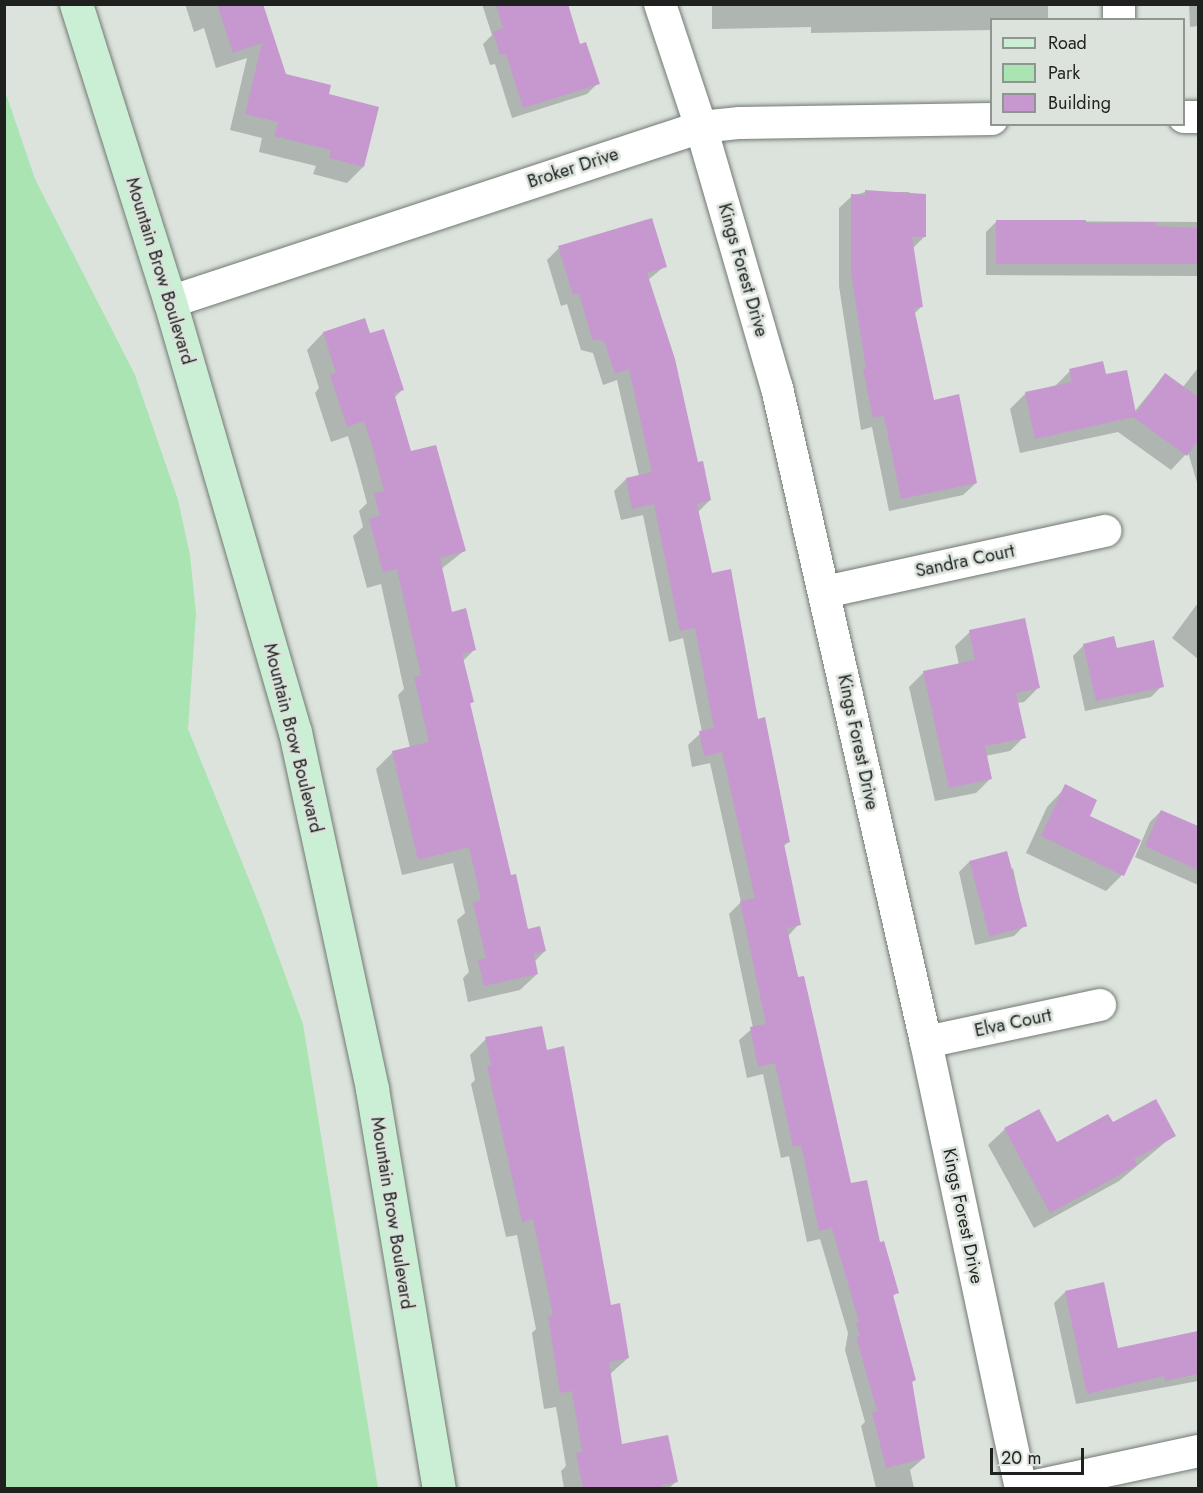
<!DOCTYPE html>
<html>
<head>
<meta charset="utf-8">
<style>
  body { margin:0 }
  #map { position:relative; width:1203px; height:1493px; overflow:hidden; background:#dbe3dc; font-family:Jost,sans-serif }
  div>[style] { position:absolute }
  .green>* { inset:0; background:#aae4b3 }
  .shadow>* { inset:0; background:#0003 }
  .building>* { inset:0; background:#c798cf; transform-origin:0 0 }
  .roads { filter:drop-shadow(0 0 2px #727973) drop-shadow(0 0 2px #727973) }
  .minor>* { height:32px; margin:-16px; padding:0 16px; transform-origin:16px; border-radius:16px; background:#fff }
  .secondary>* { height:33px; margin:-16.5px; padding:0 16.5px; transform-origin:16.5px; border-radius:16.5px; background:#cbefd5 }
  span { translate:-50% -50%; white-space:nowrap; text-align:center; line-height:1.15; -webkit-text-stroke:5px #dbe3dc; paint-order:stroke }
  .street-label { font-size:18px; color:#1e211e }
  .frame { position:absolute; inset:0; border:6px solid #1e211e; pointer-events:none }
  .legend { position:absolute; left:990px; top:18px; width:195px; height:108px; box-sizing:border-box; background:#dbe3dc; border:2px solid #8f9590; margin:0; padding:8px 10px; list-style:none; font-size:18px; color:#1e211e }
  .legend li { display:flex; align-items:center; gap:12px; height:30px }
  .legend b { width:30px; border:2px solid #8f9590 }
  .scale { position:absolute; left:990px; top:1448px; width:94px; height:27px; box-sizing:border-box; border:3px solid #1e211e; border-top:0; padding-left:8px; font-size:18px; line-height:21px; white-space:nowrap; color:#1e211e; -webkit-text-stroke:4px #dbe3dc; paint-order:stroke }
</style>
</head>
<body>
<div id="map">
  <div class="green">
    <div style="clip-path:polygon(5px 91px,35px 179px,135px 375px,178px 500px,190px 555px,196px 614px,188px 729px,261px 909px,303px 1024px,378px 1488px,5px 1488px)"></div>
  </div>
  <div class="shadow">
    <div style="clip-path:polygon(185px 4px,261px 4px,285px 76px,327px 95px,363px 167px,347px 183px,313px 174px,316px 166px,259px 152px,262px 138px,230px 130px,247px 58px,216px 68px,204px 28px,194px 32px)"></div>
    <div style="clip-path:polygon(482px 4px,566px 4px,579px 46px,598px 83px,587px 94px,512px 118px,495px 64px,490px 65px,483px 44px,492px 35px)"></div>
    <div style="clip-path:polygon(712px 4px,1048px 4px,1048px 18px,992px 20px,992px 30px,811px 33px,811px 27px,712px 29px)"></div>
    <div style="clip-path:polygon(1189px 4px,1198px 4px,1198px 26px,1190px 27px)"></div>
    <div style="clip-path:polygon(865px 192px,909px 192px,925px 236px,912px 249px,921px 307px,914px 314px,933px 401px,976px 483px,963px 495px,889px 511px,872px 427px,861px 430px,839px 286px,839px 208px,852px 196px)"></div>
    <div style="clip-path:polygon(997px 221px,1198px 222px,1198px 276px,986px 275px,986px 232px)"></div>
    <div style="clip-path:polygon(559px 248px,665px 266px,648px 280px,696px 464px,710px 500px,697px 513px,711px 575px,757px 720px,789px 841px,783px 847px,799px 924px,788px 936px,850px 1185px,879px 1244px,897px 1292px,892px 1297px,915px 1380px,911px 1383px,924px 1458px,910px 1470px,914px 1488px,876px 1488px,861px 1426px,865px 1422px,845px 1350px,848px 1333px,820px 1239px,807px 1242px,789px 1156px,781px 1158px,763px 1074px,747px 1078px,739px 1040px,753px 1028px,729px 914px,741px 902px,710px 763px,692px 767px,688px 745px,702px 732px,683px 638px,669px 642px,643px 515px,621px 520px,614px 491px,626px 479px,639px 476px,617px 380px,603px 385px,593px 353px,581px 350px,567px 304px,561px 306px,547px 260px)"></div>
    <div style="clip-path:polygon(323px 333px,369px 335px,402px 390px,394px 398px,410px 453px,464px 551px,441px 569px,451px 614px,474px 650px,462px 662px,472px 702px,469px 705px,510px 877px,527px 931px,545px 951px,534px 962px,537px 974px,520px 990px,468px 1002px,463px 978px,469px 972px,457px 920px,465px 913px,453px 863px,402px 875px,376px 769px,392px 753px,410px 748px,398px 695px,404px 689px,381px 584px,367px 588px,353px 536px,363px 527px,359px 511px,367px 503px,357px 466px,348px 436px,331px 442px,315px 393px,319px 388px,307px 350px)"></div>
    <div style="clip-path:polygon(1198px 368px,1198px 486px,1188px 452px,1171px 470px,1118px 432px,1020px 453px,1010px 409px,1025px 394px,1055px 386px,1070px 371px,1105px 375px,1135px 411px,1165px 374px,1183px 387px)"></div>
    <div style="clip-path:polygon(1198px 603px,1198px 659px,1172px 638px)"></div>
    <div style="clip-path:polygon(970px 632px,1038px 688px,1024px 702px,1017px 703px,1024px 737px,1010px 751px,985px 756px,990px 779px,976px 793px,935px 801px,909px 687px,924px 672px,959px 665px,955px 646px)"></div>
    <div style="clip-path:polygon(1084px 645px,1116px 650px,1162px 686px,1151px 697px,1085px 711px,1073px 656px)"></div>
    <div style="clip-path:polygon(1063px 790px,1088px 817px,1122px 875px,1106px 891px,1026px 853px,1047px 807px)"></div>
    <div style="clip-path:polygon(1161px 811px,1198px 828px,1198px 885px,1135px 857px,1150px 822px)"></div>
    <div style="clip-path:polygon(970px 861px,1010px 871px,1013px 868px,1025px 925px,1014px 936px,975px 945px,959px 872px)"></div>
    <div style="clip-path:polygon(486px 1039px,610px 1307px,628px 1358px,609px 1375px,621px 1446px,676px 1482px,669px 1488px,564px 1488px,561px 1471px,566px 1466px,556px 1407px,544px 1409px,532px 1333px,536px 1329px,517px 1235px,506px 1237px,471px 1084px,475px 1080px,470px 1055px)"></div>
    <div style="clip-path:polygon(1112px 1124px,1174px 1135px,1119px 1181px,1034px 1228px,988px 1145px,1005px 1129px,1056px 1144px)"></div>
    <div style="clip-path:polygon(1065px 1292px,1117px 1349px,1198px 1333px,1198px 1381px,1076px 1404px,1054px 1303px)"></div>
  </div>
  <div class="building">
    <div style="clip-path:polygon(217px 4px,263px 4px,286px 74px,331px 85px,329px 94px,379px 107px,364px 167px,329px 158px,331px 150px,274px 136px,278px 122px,245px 114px,262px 43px,233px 53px)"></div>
    <div style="clip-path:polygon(496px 4px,568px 4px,580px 44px,586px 42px,600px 84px,523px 108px,506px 54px,500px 55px,493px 32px,503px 28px)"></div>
    <div style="clip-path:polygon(865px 190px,926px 194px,926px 237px,912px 237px,923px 307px,914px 308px,934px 400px,959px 394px,977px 483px,901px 499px,884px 416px,873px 418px,863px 369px,866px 369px,851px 273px,851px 194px,865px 195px)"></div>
    <div style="clip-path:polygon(652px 218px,667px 267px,647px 273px,675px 359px,698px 462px,703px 461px,711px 500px,697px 504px,712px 573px,731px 569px,758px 719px,765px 717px,790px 842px,784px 844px,801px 925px,787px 928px,798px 977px,804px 976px,851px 1183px,867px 1180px,880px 1242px,884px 1241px,899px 1293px,893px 1295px,916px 1380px,912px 1381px,925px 1458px,886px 1468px,872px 1412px,877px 1411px,856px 1337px,860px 1336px,856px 1323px,859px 1322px,832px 1228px,819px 1231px,801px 1145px,793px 1147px,775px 1063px,758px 1067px,750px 1027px,766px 1024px,740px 901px,755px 898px,722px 752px,704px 756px,699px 731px,714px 728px,695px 628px,680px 631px,654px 504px,632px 509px,626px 478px,652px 472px,629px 369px,615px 374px,604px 341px,592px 339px,579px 293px,573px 295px,558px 246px)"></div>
    <div style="clip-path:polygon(996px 220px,1086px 220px,1086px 223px,1155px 222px,1155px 226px,1198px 228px,1198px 264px,996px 264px)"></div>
    <div style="clip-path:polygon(365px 318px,370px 333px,384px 329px,404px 390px,394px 393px,411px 451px,436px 445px,466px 551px,440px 558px,452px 612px,466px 608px,476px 650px,462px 654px,474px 702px,470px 703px,511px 875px,516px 874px,528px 929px,540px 926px,546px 951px,534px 954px,538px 974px,484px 986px,478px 960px,486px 958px,473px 903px,481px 900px,469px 847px,418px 860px,392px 751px,429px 742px,414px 677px,421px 675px,397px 569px,383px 572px,369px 519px,380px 516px,374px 493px,384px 491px,373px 449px,364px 421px,347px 427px,330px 375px,336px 373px,323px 332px)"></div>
    <div style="clip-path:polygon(1103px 361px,1106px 374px,1127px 370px,1136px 413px,1165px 373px,1198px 397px,1198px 441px,1187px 456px,1133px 417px,1035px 439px,1025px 392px,1072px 382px,1069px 369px)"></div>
    <div style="clip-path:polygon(1025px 618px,1040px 688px,1016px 693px,1026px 738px,985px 746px,992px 779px,949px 788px,923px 671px,975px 660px,969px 630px)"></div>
    <div style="clip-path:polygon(1114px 636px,1117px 648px,1154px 640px,1164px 687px,1096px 701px,1083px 644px)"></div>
    <div style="clip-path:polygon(1065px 784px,1097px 800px,1090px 816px,1141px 840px,1124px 876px,1041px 836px)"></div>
    <div style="clip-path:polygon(1161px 810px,1198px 826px,1198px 870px,1145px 846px)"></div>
    <div style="left:1007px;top:851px;width:78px;height:39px;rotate:75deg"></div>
    <div style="clip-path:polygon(542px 1026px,547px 1050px,564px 1046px,611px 1305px,620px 1303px,629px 1358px,609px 1362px,622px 1444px,668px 1435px,678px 1482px,661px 1485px,662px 1488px,583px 1488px,576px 1453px,582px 1452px,572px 1391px,560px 1393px,548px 1316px,553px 1315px,533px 1219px,522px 1222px,487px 1066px,491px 1065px,485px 1037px)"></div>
    <div style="clip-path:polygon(1156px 1099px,1176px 1136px,1134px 1159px,1137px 1165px,1050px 1213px,1004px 1128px,1039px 1109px,1057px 1142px,1108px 1114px,1113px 1122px)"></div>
    <div style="clip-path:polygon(1104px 1282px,1118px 1348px,1198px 1331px,1198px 1374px,1165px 1381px,1164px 1376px,1087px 1394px,1065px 1291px)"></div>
  </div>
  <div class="roads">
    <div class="minor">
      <div style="left:660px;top:4px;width:130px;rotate:71.6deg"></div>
      <div style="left:701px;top:127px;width:272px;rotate:73.8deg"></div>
      <div style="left:777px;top:388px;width:671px;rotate:77.17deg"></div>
      <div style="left:926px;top:1042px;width:456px;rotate:78deg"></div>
      <div style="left:1119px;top:4px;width:16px;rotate:90deg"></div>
      <div style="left:1184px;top:117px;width:14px"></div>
      <div style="left:170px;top:302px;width:559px;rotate:-18.24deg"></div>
      <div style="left:701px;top:127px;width:39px;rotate:-6deg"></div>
      <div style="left:740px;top:123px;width:252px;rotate:-0.9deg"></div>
      <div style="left:825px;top:592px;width:287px;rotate:-12.3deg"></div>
      <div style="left:926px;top:1042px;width:178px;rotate:-12deg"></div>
      <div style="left:1026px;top:1488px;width:176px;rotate:-12.1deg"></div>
    </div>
    <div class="secondary">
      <div style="left:76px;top:4px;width:312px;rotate:72.5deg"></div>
      <div style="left:170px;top:302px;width:448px;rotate:73.8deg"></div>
      <div style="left:295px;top:732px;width:365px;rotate:77.8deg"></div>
      <div style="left:372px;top:1089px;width:405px;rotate:80.5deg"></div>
    </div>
  </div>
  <div class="street-label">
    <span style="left:573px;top:168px;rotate:-18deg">Broker Drive</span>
    <span style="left:743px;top:270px;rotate:74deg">Kings Forest Drive</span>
    <span style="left:160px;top:271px;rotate:73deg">Mountain Brow Boulevard</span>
    <span style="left:965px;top:561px;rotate:-12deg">Sandra Court</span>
    <span style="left:293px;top:738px;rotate:76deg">Mountain Brow Boulevard</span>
    <span style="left:858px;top:742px;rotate:78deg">Kings Forest Drive</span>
    <span style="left:1013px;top:1023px;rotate:-12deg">Elva Court</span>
    <span style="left:392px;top:1213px;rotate:81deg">Mountain Brow Boulevard</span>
    <span style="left:963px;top:1216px;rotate:78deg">Kings Forest Drive</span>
  </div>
  <div class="frame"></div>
  <ul class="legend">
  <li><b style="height:8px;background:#cbefd5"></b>Road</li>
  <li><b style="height:16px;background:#aae4b3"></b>Park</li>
  <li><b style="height:16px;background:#c798cf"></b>Building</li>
  </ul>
  <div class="scale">20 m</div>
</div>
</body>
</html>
